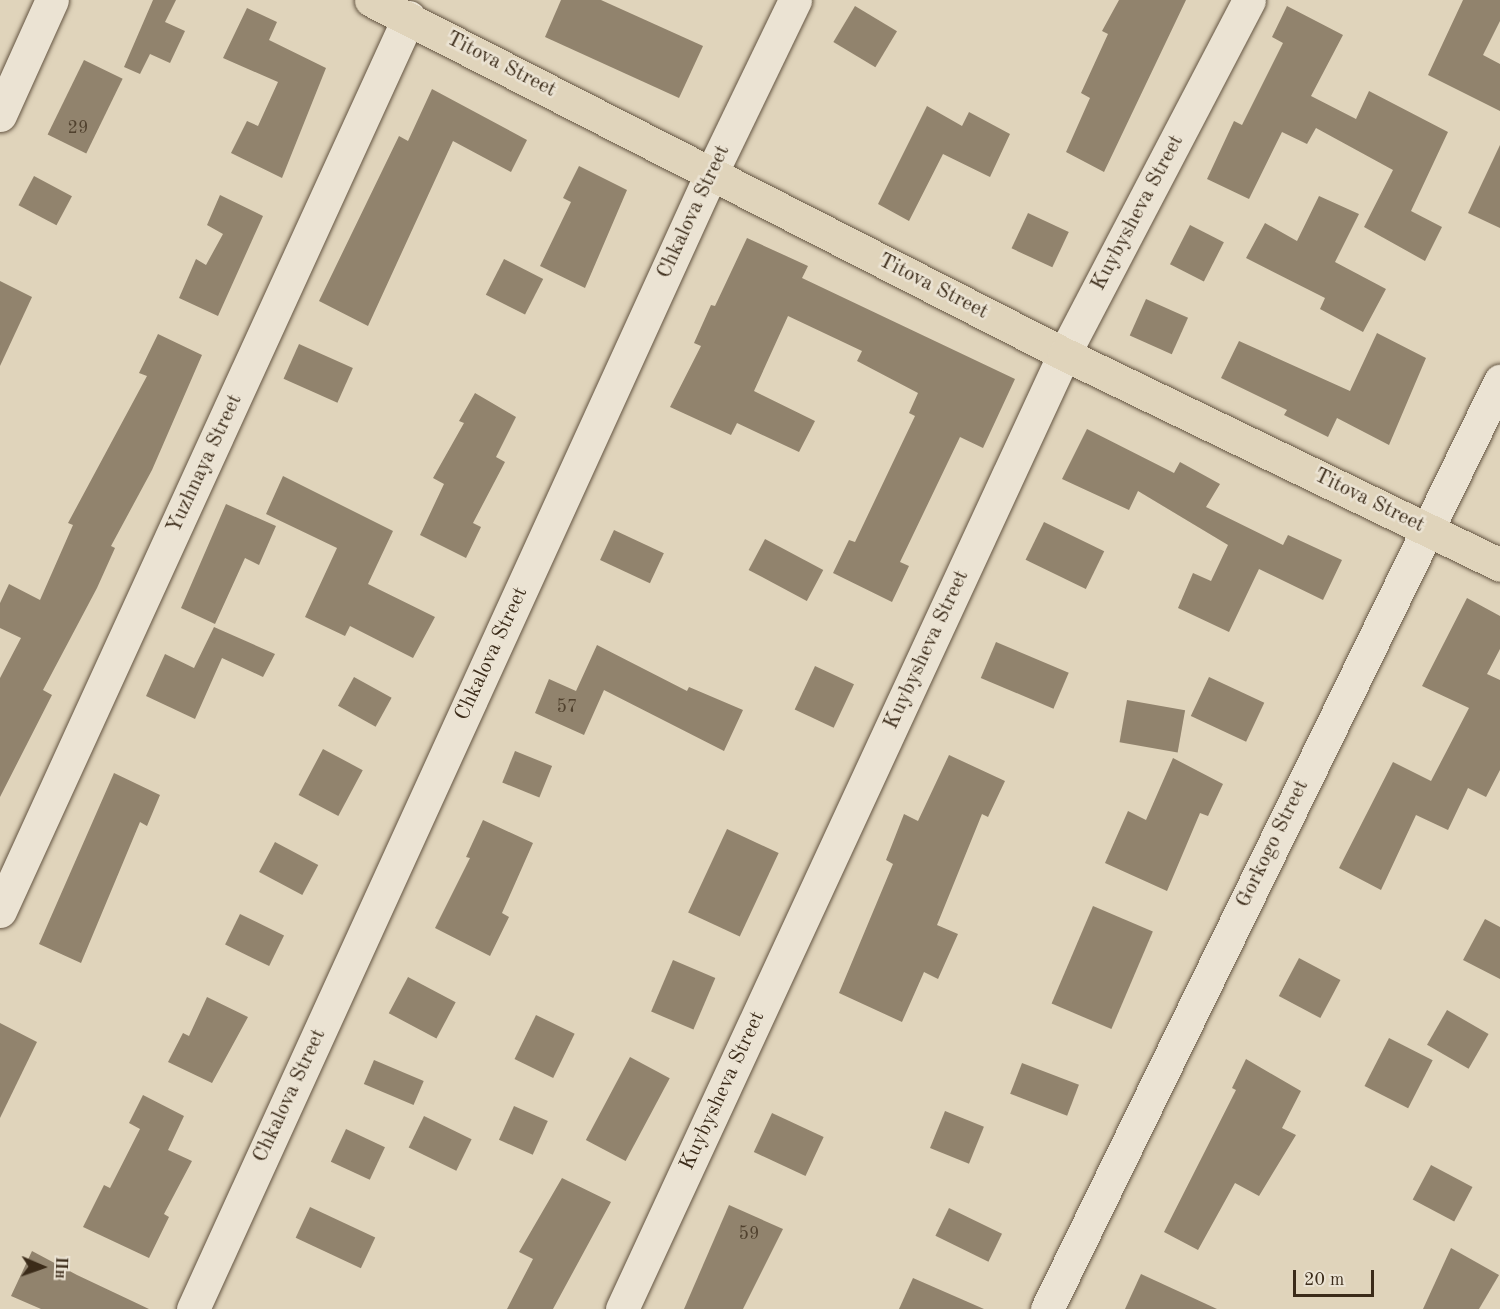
<!DOCTYPE html>
<html>
<head>
<meta charset="utf-8">
<style>
  body { margin:0 }
  #map { position:relative; width:1500px; height:1309px; overflow:hidden; background:#e0d4bb; font-family:"Old Standard TT",serif }
  div>[style] { position:absolute }
  .building>* { inset:0; background:#91836d; transform-origin:0 0 }
  .roads { filter:drop-shadow(0 0 2px #645542) drop-shadow(0 0 2px #645542) }
  .minor>* { height:33px; margin:-16.5px; padding:0 16.5px; transform-origin:16.5px; border-radius:16.5px; background:#ebe3d3 }
  .major>* { height:33px; margin:-16.5px; padding:0 16.5px; transform-origin:16.5px; border-radius:16.5px; background:#e0d4bb }
  span { translate:-50% -50%; white-space:nowrap; text-align:center; line-height:1.15; -webkit-text-stroke:5px #ebe3d3; paint-order:stroke }
  .number-label { font-size:18px; color:#50412e }
  .number-label span { -webkit-text-stroke-width:0 }
  .street-label { font-size:21px; color:#3b2b19 }
  .north { position:absolute; left:12px; top:1237px; width:60px; height:60px; -webkit-text-stroke:4px #ebe3d3; paint-order:stroke; rotate:92deg; font-size:16px; font-weight:700; line-height:24px; text-align:center; color:#3b2b19 }
  .north::after { content:''; display:block; margin:auto; width:21px; height:27px; background:#3b2b19; clip-path:polygon(50% 0,100% 100%,50% 72%,0 100%) }
  .scale { position:absolute; left:1293px; top:1270px; width:81px; height:27px; box-sizing:border-box; border:3px solid #3b2b19; border-top:0; padding-left:8px; font-size:18px; line-height:21px; white-space:nowrap; color:#3b2b19; -webkit-text-stroke:4px #ebe3d3; paint-order:stroke }
</style>
</head>
<body>
<div id="map">
  <div class="building">
    <div style="clip-path:polygon(153px 0,176px 0,165px 22px,185px 31px,170px 63px,150px 54px,140px 74px,124px 67px)"></div>
    <div style="clip-path:polygon(561px 0,601px 0,703px 46px,679px 98px,545px 37px)"></div>
    <div style="clip-path:polygon(1119px 0,1186px 0,1104px 172px,1066px 152px,1090px 98px,1081px 93px,1108px 34px,1102px 31px)"></div>
    <div style="clip-path:polygon(1463px 0,1500px 0,1500px 21px,1483px 55px,1500px 64px,1500px 111px,1428px 75px)"></div>
    <div style="left:855px;top:6px;width:49px;height:42px;rotate:31deg"></div>
    <div style="clip-path:polygon(1287px 6px,1343px 35px,1311px 96px,1356px 119px,1369px 91px,1448px 132px,1411px 211px,1442px 227px,1425px 261px,1364px 227px,1393px 170px,1316px 128px,1307px 144px,1282px 132px,1249px 199px,1207px 179px,1234px 121px,1242px 125px,1283px 43px,1272px 37px)"></div>
    <div style="clip-path:polygon(247px 8px,277px 22px,269px 40px,326px 68px,282px 178px,231px 153px,247px 121px,258px 126px,278px 82px,223px 58px)"></div>
    <div style="left:84px;top:60px;width:43px;height:83px;rotate:26deg"></div>
    <div style="clip-path:polygon(432px 89px,527px 140px,511px 172px,453px 141px,368px 326px,319px 301px,399px 136px,408px 141px)"></div>
    <div style="clip-path:polygon(927px 106px,962px 126px,969px 112px,1010px 134px,990px 177px,943px 154px,909px 221px,878px 204px)"></div>
    <div style="clip-path:polygon(1500px 145px,1500px 228px,1468px 213px)"></div>
    <div style="clip-path:polygon(579px 166px,627px 190px,585px 288px,540px 266px,571px 202px,563px 198px)"></div>
    <div style="left:34px;top:176px;width:43px;height:33px;rotate:28deg"></div>
    <div style="clip-path:polygon(220px 195px,263px 216px,218px 316px,179px 298px,196px 259px,206px 265px,223px 234px,207px 225px)"></div>
    <div style="clip-path:polygon(1319px 196px,1359px 214px,1335px 262px,1386px 289px,1363px 332px,1320px 309px,1325px 298px,1246px 258px,1265px 223px,1297px 241px)"></div>
    <div style="left:1028px;top:213px;width:45px;height:39px;rotate:25deg"></div>
    <div style="left:1190px;top:225px;width:38px;height:44px;rotate:27deg"></div>
    <div style="clip-path:polygon(747px 238px,808px 266px,802px 278px,1015px 379px,983px 448px,960px 437px,900px 562px,909px 566px,892px 602px,833px 573px,849px 540px,855px 542px,915px 416px,909px 413px,918px 393px,857px 361px,862px 351px,788px 316px,754px 391px,815px 421px,799px 452px,737px 423px,731px 435px,670px 407px,701px 346px,694px 343px,711px 305px,715px 306px)"></div>
    <div style="left:504px;top:259px;width:44px;height:40px;rotate:27deg"></div>
    <div style="clip-path:polygon(0 281px,32px 297px,0 366px)"></div>
    <div style="left:1146px;top:299px;width:46px;height:40px;rotate:24deg"></div>
    <div style="clip-path:polygon(1377px 333px,1426px 358px,1389px 445px,1337px 418px,1328px 437px,1284px 415px,1287px 410px,1221px 378px,1239px 341px,1350px 391px)"></div>
    <div style="clip-path:polygon(158px 334px,202px 355px,152px 470px,111px 546px,115px 548px,97px 588px,43px 690px,52px 695px,0 797px,0 678px,21px 638px,0 628px,0 603px,9px 584px,40px 600px,73px 525px,68px 523px,147px 376px,139px 373px)"></div>
    <div style="left:299px;top:344px;width:59px;height:38px;rotate:24deg"></div>
    <div style="clip-path:polygon(475px 393px,516px 417px,496px 457px,505px 462px,473px 523px,481px 527px,466px 558px,420px 535px,444px 484px,433px 478px,464px 423px,459px 421px)"></div>
    <div style="clip-path:polygon(1087px 429px,1174px 473px,1180px 462px,1220px 484px,1206px 507px,1283px 545px,1288px 535px,1342px 560px,1323px 600px,1259px 569px,1229px 632px,1178px 608px,1193px 573px,1211px 581px,1228px 545px,1138px 491px,1129px 510px,1062px 479px)"></div>
    <div style="clip-path:polygon(283px 476px,393px 531px,368px 584px,435px 617px,413px 658px,350px 626px,345px 636px,305px 617px,337px 548px,266px 514px)"></div>
    <div style="clip-path:polygon(226px 504px,276px 526px,259px 565px,245px 558px,215px 624px,181px 608px)"></div>
    <div style="left:1044px;top:522px;width:67px;height:42px;rotate:26deg"></div>
    <div style="left:614px;top:530px;width:55px;height:33px;rotate:25deg"></div>
    <div style="left:765px;top:539px;width:66px;height:35px;rotate:28deg"></div>
    <div style="clip-path:polygon(1467px 598px,1500px 616px,1500px 649px,1487px 674px,1500px 680px,1500px 770px,1486px 797px,1468px 788px,1448px 830px,1416px 815px,1381px 890px,1339px 868px,1393px 762px,1431px 781px,1469px 708px,1422px 686px)"></div>
    <div style="clip-path:polygon(214px 627px,275px 654px,263px 677px,222px 658px,195px 719px,146px 696px,165px 654px,194px 668px)"></div>
    <div style="left:996px;top:642px;width:79px;height:39px;rotate:23deg"></div>
    <div style="clip-path:polygon(597px 645px,687px 691px,689px 687px,743px 710px,724px 751px,604px 690px,584px 735px,535px 713px,549px 679px,576px 691px)"></div>
    <div style="left:815px;top:666px;width:43px;height:48px;rotate:25deg"></div>
    <div style="left:354px;top:677px;width:43px;height:33px;rotate:29deg"></div>
    <div style="left:1209px;top:677px;width:61px;height:43px;rotate:25deg"></div>
    <div style="left:1127px;top:700px;width:59px;height:43px;rotate:10deg"></div>
    <div style="left:323px;top:749px;width:45px;height:52px;rotate:28deg"></div>
    <div style="left:515px;top:751px;width:40px;height:34px;rotate:22deg"></div>
    <div style="clip-path:polygon(949px 755px,1005px 781px,988px 817px,982px 814px,937px 925px,958px 934px,938px 979px,924px 972px,902px 1022px,839px 993px,893px 864px,886px 860px,904px 814px,918px 821px)"></div>
    <div style="clip-path:polygon(1173px 758px,1223px 784px,1208px 816px,1200px 813px,1167px 891px,1105px 863px,1128px 811px,1146px 820px)"></div>
    <div style="clip-path:polygon(114px 773px,160px 795px,147px 826px,140px 822px,81px 963px,39px 944px)"></div>
    <div style="clip-path:polygon(483px 820px,533px 843px,502px 913px,509px 917px,490px 956px,435px 928px,470px 858px,466px 857px)"></div>
    <div style="left:727px;top:829px;width:57px;height:92px;rotate:25deg"></div>
    <div style="left:275px;top:842px;width:49px;height:34px;rotate:28deg"></div>
    <div style="left:1093px;top:906px;width:65px;height:106px;rotate:23deg"></div>
    <div style="left:240px;top:914px;width:49px;height:34px;rotate:26deg"></div>
    <div style="clip-path:polygon(1485px 919px,1500px 927px,1500px 979px,1463px 960px)"></div>
    <div style="left:1299px;top:958px;width:47px;height:43px;rotate:28deg"></div>
    <div style="left:673px;top:960px;width:46px;height:56px;rotate:23deg"></div>
    <div style="left:408px;top:977px;width:54px;height:41px;rotate:28deg"></div>
    <div style="clip-path:polygon(207px 997px,248px 1017px,212px 1083px,168px 1062px,183px 1033px,189px 1036px)"></div>
    <div style="left:1447px;top:1010px;width:48px;height:40px;rotate:30deg"></div>
    <div style="left:536px;top:1015px;width:43px;height:49px;rotate:26deg"></div>
    <div style="clip-path:polygon(0 1023px,37px 1042px,0 1118px)"></div>
    <div style="left:1389px;top:1038px;width:49px;height:54px;rotate:27deg"></div>
    <div style="left:630px;top:1057px;width:45px;height:94px;rotate:28deg"></div>
    <div style="clip-path:polygon(1246px 1059px,1301px 1091px,1282px 1128px,1296px 1135px,1259px 1196px,1235px 1183px,1198px 1250px,1164px 1232px,1236px 1090px,1232px 1088px)"></div>
    <div style="left:374px;top:1060px;width:54px;height:26px;rotate:23deg"></div>
    <div style="left:1022px;top:1063px;width:61px;height:33px;rotate:21deg"></div>
    <div style="clip-path:polygon(143px 1095px,184px 1116px,168px 1150px,192px 1161px,164px 1214px,169px 1217px,149px 1258px,83px 1227px,104px 1185px,110px 1188px,140px 1129px,129px 1123px)"></div>
    <div style="left:514px;top:1106px;width:37px;height:37px;rotate:24deg"></div>
    <div style="left:945px;top:1111px;width:42px;height:40px;rotate:22deg"></div>
    <div style="left:772px;top:1113px;width:57px;height:43px;rotate:25deg"></div>
    <div style="left:424px;top:1116px;width:53px;height:35px;rotate:26deg"></div>
    <div style="left:346px;top:1129px;width:43px;height:36px;rotate:25deg"></div>
    <div style="left:1431px;top:1165px;width:47px;height:39px;rotate:28deg"></div>
    <div style="clip-path:polygon(562px 1178px,611px 1202px,553px 1309px,507px 1309px,533px 1259px,519px 1252px)"></div>
    <div style="clip-path:polygon(729px 1205px,783px 1229px,743px 1309px,684px 1309px)"></div>
    <div style="left:310px;top:1207px;width:72px;height:34px;rotate:25deg"></div>
    <div style="left:949px;top:1208px;width:59px;height:31px;rotate:26deg"></div>
    <div style="clip-path:polygon(1451px 1248px,1499px 1275px,1479px 1309px,1423px 1309px)"></div>
    <div style="clip-path:polygon(32px 1251px,77px 1275px,149px 1309px,41px 1309px,11px 1296px)"></div>
    <div style="clip-path:polygon(1141px 1274px,1217px 1309px,1125px 1309px)"></div>
    <div style="clip-path:polygon(913px 1278px,984px 1309px,899px 1309px)"></div>
  </div>
  <div class="roads">
    <div class="minor">
      <div style="left:0;top:115px;width:126px;rotate:-65.7deg"></div>
      <div style="left:0;top:911px;width:983px;rotate:-65.42deg"></div>
      <div style="left:193px;top:1309px;width:1248px;rotate:-65.47deg"></div>
      <div style="left:711px;top:174px;width:193px;rotate:-64.2deg"></div>
      <div style="left:622px;top:1309px;width:1052px;rotate:-65.16deg"></div>
      <div style="left:1064px;top:354px;width:399px;rotate:-62.4deg"></div>
      <div style="left:1047px;top:1309px;width:1033px;rotate:-63.98deg"></div>
    </div>
    <div class="major">
      <div style="left:371px;top:0;width:778px;rotate:27.06deg"></div>
      <div style="left:1064px;top:354px;width:484px;rotate:25.8deg"></div>
    </div>
  </div>
  <div class="number-label">
    <span style="left:78px;top:128px">29</span>
    <span style="left:567px;top:707px">57</span>
    <span style="left:749px;top:1234px">59</span>
  </div>
  <div class="street-label">
    <span style="left:501px;top:65px;rotate:27deg">Titova Street</span>
    <span style="left:694px;top:212px;rotate:-65deg">Chkalova Street</span>
    <span style="left:1138px;top:213px;rotate:-62deg">Kuybysheva Street</span>
    <span style="left:933px;top:287px;rotate:27deg">Titova Street</span>
    <span style="left:205px;top:464px;rotate:-65deg">Yuzhnaya Street</span>
    <span style="left:1369px;top:501px;rotate:26deg">Titova Street</span>
    <span style="left:927px;top:650px;rotate:-65deg">Kuybysheva Street</span>
    <span style="left:492px;top:654px;rotate:-65deg">Chkalova Street</span>
    <span style="left:1273px;top:844px;rotate:-64deg">Gorkogo Street</span>
    <span style="left:723px;top:1091px;rotate:-65deg">Kuybysheva Street</span>
    <span style="left:290px;top:1096px;rotate:-65deg">Chkalova Street</span>
  </div>
  <div class="north">Пн</div>
  <div class="scale">20 m</div>
</div>
</body>
</html>
